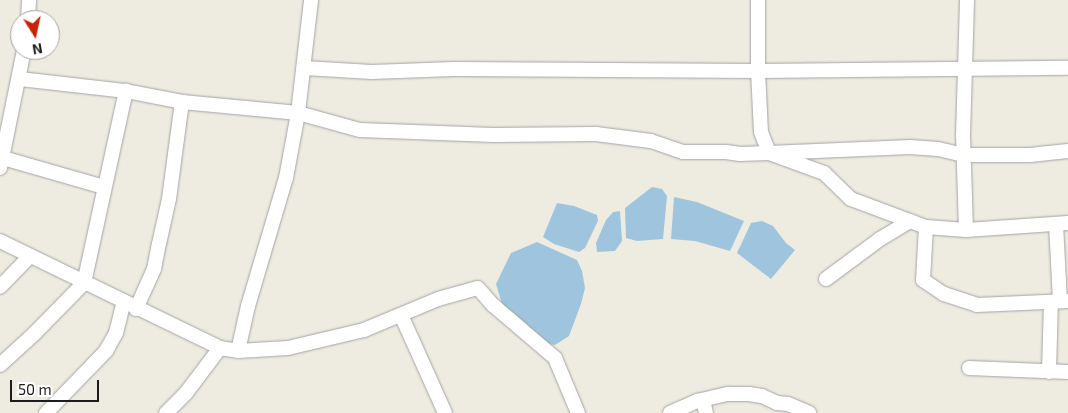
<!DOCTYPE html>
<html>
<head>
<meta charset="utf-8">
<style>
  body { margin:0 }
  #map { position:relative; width:1068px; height:413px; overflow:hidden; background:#eeece1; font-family:"Exo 2",sans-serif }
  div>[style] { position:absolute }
  .water>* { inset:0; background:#9fc5de }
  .roads { filter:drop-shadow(0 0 1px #a3a3a3) drop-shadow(0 0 1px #a3a3a3) }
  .street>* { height:14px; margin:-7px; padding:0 7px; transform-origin:7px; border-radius:7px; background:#fff }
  span { translate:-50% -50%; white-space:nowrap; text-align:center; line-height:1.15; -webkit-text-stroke:4.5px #fff; paint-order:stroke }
  .north { position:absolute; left:10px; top:10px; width:50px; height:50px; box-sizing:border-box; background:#fff; border:1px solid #a4a4a4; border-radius:50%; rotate:170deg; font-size:14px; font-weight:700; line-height:20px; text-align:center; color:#1c1c1c }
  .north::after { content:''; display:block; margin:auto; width:18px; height:22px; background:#c82300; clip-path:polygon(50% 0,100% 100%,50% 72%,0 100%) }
  .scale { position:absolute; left:10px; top:380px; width:89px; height:22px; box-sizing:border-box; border:2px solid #1c1c1c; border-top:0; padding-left:6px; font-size:15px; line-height:18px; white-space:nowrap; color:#1c1c1c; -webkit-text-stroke:4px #fff; paint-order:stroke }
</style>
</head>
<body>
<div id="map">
  <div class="water">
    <div style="clip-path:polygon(652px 187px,662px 189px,667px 196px,663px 239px,637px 241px,626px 238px,625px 208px)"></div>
    <div style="clip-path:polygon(674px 197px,697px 202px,744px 221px,730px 251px,695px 241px,671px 239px)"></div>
    <div style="clip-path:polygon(557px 203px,574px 206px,597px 215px,598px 221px,585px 248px,579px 252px,554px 244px,543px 237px)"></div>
    <div style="clip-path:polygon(620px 211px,622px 241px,615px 251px,597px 252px,596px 243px,606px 220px,613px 212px)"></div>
    <div style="clip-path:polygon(762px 221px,773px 226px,786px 243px,795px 250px,771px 279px,737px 253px,751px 223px)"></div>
    <div style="clip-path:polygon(537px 242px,577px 260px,582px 271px,585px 288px,581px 304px,569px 336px,555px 345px,540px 343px,502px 304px,496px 284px,511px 253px)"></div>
  </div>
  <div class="roads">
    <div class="street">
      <div style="left:758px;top:0;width:71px;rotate:90deg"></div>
      <div style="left:758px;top:71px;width:61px;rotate:87.2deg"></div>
      <div style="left:761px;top:132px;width:22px;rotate:69deg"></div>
      <div style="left:769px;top:153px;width:141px;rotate:-2.4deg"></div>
      <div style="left:910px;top:147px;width:28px;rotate:4deg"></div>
      <div style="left:938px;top:149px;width:26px;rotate:13deg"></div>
      <div style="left:963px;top:155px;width:67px"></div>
      <div style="left:1030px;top:155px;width:38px;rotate:-6deg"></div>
      <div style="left:28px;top:20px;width:20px;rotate:-87deg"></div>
      <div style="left:304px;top:68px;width:68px;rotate:3.4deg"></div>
      <div style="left:372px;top:72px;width:82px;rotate:-2.1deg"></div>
      <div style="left:454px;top:69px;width:304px;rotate:0.4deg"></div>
      <div style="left:758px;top:71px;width:310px;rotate:-0.6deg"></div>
      <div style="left:20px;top:79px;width:107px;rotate:6.5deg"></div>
      <div style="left:126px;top:91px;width:57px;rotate:11.1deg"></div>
      <div style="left:182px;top:102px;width:117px;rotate:5.4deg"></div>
      <div style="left:298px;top:113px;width:64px;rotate:15.3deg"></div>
      <div style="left:360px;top:130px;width:133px;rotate:2.2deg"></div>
      <div style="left:493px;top:135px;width:103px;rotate:-0.6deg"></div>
      <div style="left:596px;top:134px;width:55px;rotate:7.3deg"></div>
      <div style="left:651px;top:141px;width:34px;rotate:19deg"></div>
      <div style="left:683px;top:152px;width:43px"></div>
      <div style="left:726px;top:152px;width:14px;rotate:8deg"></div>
      <div style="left:740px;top:154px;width:29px;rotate:-2deg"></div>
      <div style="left:769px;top:153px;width:59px;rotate:20deg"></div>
      <div style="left:824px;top:173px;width:37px;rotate:44deg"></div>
      <div style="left:851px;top:199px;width:80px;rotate:20.5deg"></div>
      <div style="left:926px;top:227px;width:40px;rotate:4.3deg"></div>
      <div style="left:966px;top:230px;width:102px;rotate:-3.9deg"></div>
      <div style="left:3px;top:158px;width:105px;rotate:16deg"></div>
      <div style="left:0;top:168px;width:120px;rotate:-78.5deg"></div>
      <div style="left:1056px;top:224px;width:77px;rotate:87deg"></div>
      <div style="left:926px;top:227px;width:53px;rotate:93.2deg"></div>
      <div style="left:923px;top:280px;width:25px;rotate:34deg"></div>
      <div style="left:944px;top:294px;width:35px;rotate:18deg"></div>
      <div style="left:977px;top:305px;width:91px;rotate:-2.5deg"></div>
      <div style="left:966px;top:230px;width:94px;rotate:-91.8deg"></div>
      <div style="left:963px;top:136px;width:136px;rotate:-88.3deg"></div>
      <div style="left:0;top:241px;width:245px;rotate:25.9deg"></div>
      <div style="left:220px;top:348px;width:18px;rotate:9deg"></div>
      <div style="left:238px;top:351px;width:50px;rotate:-3.4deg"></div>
      <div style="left:288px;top:348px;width:78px;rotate:-13.3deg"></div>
      <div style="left:364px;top:330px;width:80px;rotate:-22.7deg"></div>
      <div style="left:438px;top:299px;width:41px;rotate:-15.4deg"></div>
      <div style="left:478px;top:288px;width:23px;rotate:49deg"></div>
      <div style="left:493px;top:305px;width:82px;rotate:40.5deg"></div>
      <div style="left:555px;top:358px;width:60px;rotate:67.3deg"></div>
      <div style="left:826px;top:279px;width:67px;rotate:-36.5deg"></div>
      <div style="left:880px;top:239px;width:35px;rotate:-31deg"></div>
      <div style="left:0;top:287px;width:43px;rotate:-45.9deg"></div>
      <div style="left:136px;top:309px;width:44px;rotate:-65.8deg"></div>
      <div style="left:154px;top:269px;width:25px;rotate:-79deg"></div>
      <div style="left:159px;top:244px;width:46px;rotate:-77.5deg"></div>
      <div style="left:169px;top:199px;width:98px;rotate:-82.4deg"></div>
      <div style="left:401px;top:315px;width:107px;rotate:65.8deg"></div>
      <div style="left:238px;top:351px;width:46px;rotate:-77.5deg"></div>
      <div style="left:248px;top:306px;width:134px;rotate:-73.5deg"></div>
      <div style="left:286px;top:178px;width:66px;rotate:-79.5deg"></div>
      <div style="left:298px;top:113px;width:114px;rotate:-83.4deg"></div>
      <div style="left:0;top:365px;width:46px;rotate:-42.4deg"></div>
      <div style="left:34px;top:334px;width:71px;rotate:-45.6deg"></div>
      <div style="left:84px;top:283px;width:197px;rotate:-77.7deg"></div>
      <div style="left:969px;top:368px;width:99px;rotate:2.3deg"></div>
      <div style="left:1049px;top:372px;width:70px;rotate:-88.4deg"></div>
      <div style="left:703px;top:400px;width:13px;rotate:77deg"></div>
      <div style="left:46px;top:413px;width:86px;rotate:-45.9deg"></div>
      <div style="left:106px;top:351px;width:21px;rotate:-61deg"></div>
      <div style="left:116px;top:333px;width:32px;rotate:-76deg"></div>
      <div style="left:166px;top:413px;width:28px;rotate:-45deg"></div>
      <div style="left:186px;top:393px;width:56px;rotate:-52.9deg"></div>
      <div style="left:670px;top:413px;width:30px;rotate:-24deg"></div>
      <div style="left:697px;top:401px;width:32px;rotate:-13deg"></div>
      <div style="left:728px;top:394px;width:21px"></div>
      <div style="left:749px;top:394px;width:13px;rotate:9deg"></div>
      <div style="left:762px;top:396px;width:17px;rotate:25deg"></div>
      <div style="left:777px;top:403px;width:11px;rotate:5deg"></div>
      <div style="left:788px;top:404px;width:23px;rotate:23deg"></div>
    </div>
  </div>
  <div class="north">N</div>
  <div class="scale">50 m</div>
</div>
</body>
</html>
